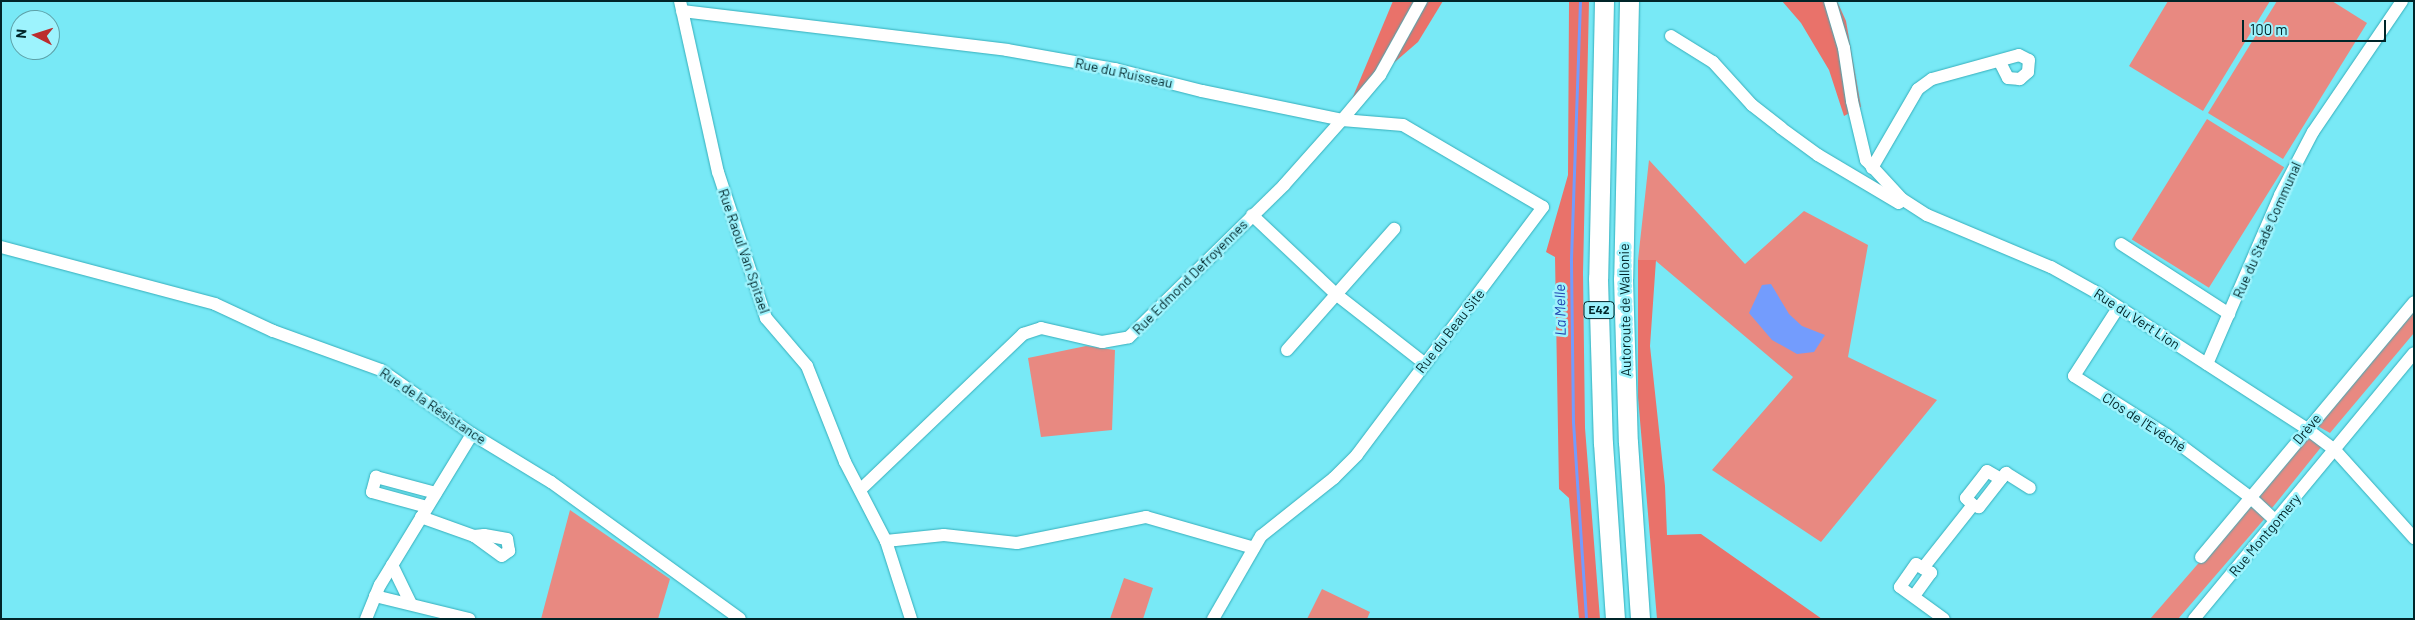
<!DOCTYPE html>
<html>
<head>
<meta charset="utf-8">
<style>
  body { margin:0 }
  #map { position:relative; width:2415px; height:620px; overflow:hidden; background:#78e9f6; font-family:Barlow,sans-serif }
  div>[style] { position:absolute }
  .green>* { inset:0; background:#e88981; transform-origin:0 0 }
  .forest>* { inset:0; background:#e9726a }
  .water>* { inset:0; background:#739cfd }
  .stream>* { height:3px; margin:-1.5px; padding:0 1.5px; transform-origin:1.5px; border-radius:1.5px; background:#739cfd }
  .roads { filter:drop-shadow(0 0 1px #35aebb) drop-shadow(0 0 1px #35aebb) }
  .minor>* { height:12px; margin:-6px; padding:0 6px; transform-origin:6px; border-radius:6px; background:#fff }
  .highway>* { height:19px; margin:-9.5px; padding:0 9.5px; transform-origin:9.5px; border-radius:9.5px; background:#fff }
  span { translate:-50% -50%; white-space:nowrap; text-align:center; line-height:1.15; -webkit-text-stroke:5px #9df3fd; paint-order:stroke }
  .shield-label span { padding:1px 4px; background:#9df3fd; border:1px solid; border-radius:4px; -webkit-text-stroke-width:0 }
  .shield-label { font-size:12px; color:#002529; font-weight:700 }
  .street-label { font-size:14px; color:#002529 }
  .water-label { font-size:15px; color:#2043b1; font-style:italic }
  .frame { position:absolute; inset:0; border:2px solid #002529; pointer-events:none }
  .north { position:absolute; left:10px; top:10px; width:50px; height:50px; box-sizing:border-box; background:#9df3fd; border:1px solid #5ea1a8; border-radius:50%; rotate:275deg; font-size:14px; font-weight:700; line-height:20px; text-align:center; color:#002529 }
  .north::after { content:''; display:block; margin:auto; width:18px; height:22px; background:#bc2d2e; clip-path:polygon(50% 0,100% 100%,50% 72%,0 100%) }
  .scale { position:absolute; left:2242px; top:20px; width:144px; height:22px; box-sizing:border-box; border:2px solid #002529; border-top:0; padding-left:6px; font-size:15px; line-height:18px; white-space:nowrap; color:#002529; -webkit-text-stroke:4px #9df3fd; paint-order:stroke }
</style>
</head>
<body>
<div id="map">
  <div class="green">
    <div style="clip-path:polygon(2168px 1px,2270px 1px,2203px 111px,2129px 66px)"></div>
    <div style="clip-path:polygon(2277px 1px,2332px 1px,2367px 23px,2283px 159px,2208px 113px)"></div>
    <div style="left:2207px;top:119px;width:91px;height:142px;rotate:32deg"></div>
    <div style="clip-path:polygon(1649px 160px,1745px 264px,1804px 211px,1868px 245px,1848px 357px,1937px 400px,1821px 542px,1712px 470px,1793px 377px,1656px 261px,1638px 260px)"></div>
    <div style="clip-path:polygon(2414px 307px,2414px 333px,2330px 433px,2314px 424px)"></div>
    <div style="clip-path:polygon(1086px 346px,1115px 350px,1112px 430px,1041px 437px,1028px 358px)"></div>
    <div style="clip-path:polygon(2306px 436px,2322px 446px,2272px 508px,2255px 496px)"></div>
    <div style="clip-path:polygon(2250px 504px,2266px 517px,2178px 619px,2150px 619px)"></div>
    <div style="clip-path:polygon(570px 510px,670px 579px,658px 619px,541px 619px)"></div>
    <div style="clip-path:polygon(1124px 578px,1153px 588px,1143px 619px,1110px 619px)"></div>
    <div style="clip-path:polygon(1322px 589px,1370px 612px,1367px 619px,1307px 619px)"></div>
  </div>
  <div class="forest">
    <div style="clip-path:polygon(1393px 1px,1443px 1px,1418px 42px,1352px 99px)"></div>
    <div style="clip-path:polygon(1569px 1px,1589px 1px,1583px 273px,1585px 428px,1600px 619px,1579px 619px,1569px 498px,1559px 489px,1555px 257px,1546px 252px,1568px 175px)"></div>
    <div style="clip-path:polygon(1782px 1px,1837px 1px,1846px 21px,1861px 107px,1844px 116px,1829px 70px,1801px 23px)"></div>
    <div style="clip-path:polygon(1638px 260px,1656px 260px,1650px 346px,1665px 486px,1667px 535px,1701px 534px,1822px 619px,1657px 619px,1638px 397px)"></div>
  </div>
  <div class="water">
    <div style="clip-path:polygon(1771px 284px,1789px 314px,1802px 326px,1825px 335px,1814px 352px,1797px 354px,1772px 340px,1749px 313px,1762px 285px)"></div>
  </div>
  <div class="stream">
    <div style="left:1580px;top:1px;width:260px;rotate:92deg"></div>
    <div style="left:1571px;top:261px;width:161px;rotate:89.3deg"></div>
    <div style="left:1573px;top:422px;width:197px;rotate:86.2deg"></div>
  </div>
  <div class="roads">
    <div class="minor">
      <div style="left:680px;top:1px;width:175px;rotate:77.5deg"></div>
      <div style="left:718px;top:172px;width:154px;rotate:71.8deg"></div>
      <div style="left:766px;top:318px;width:63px;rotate:49.5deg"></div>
      <div style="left:807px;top:366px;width:103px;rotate:68.4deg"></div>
      <div style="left:845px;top:462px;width:89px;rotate:62.6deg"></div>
      <div style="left:886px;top:541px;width:82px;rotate:72.2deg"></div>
      <div style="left:1830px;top:1px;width:49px;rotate:73.4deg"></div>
      <div style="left:1844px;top:48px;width:54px;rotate:81.4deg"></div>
      <div style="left:1852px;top:101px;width:61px;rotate:76.7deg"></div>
      <div style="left:1866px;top:160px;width:53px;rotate:47.3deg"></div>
      <div style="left:1902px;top:199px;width:30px;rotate:33deg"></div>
      <div style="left:1927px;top:215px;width:134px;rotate:22.8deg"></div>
      <div style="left:2051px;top:267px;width:49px;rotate:29.2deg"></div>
      <div style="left:2094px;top:291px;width:254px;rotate:32.9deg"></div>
      <div style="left:2307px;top:429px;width:34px;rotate:37deg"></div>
      <div style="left:2334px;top:449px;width:120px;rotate:48deg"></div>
      <div style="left:682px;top:11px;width:327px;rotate:6.8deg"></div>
      <div style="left:1007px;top:50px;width:110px;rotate:10deg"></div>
      <div style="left:1115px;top:69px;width:90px;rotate:14.2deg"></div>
      <div style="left:1202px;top:91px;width:143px;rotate:11.7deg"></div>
      <div style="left:1342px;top:120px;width:61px;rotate:4.7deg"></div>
      <div style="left:1403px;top:125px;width:162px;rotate:30.4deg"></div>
      <div style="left:1543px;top:207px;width:310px;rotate:126.9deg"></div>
      <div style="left:1357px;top:455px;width:33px;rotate:135deg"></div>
      <div style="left:1334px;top:478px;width:93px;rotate:141.5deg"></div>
      <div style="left:1261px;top:536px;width:96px;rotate:120deg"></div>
      <div style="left:1671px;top:36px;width:49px;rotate:31.8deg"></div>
      <div style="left:1713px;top:62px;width:58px;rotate:47.8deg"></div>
      <div style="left:1752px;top:105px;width:37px;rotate:38deg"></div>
      <div style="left:1781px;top:128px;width:46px;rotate:36.1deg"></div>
      <div style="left:1818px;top:155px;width:94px;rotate:30.7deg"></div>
      <div style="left:1872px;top:168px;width:91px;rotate:-59.8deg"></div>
      <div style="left:1918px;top:89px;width:17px;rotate:-36deg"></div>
      <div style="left:1932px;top:79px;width:90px;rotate:-15.4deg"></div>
      <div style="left:2019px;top:55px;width:11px;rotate:27deg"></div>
      <div style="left:2029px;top:60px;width:12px;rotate:95deg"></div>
      <div style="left:2028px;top:72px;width:11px;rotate:139deg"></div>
      <div style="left:2020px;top:79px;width:12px;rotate:-175deg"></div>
      <div style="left:2008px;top:78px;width:18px;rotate:-117deg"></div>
      <div style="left:1252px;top:215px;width:117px;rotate:43.3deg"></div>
      <div style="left:1337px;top:295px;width:110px;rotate:38deg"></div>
      <div style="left:2121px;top:244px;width:129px;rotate:32.9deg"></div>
      <div style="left:1px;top:247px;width:221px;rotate:14.9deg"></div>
      <div style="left:215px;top:304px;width:64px;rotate:25deg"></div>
      <div style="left:273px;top:331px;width:115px;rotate:19.9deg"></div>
      <div style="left:381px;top:370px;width:111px;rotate:35.1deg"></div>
      <div style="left:472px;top:434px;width:92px;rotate:31.3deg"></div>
      <div style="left:551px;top:482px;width:233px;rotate:35.9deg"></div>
      <div style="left:2118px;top:308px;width:81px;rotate:122.9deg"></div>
      <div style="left:2074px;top:376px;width:110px;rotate:32.4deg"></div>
      <div style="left:2167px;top:435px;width:104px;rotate:36.8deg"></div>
      <div style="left:2250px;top:497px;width:37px;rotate:43deg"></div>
      <div style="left:1287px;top:350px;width:162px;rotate:-48.5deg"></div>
      <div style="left:2207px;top:364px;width:184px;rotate:-66.6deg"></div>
      <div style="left:2280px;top:195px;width:71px;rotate:-62.4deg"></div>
      <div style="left:2313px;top:132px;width:158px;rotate:-55.8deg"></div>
      <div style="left:2001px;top:479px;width:8px;rotate:-50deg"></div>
      <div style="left:2006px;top:473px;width:28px;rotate:32deg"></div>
      <div style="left:860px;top:490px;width:226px;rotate:-43.7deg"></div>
      <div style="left:1023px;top:334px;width:19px;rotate:-18deg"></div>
      <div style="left:1041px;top:328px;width:63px;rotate:12.9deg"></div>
      <div style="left:1102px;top:342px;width:27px;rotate:-10deg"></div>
      <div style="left:1129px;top:337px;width:217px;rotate:-44.4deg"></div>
      <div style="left:1284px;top:185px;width:87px;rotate:-48.3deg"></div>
      <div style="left:1342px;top:120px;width:59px;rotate:-49.8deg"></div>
      <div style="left:1380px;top:75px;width:85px;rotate:-61deg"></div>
      <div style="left:427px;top:507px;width:57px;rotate:-164.7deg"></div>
      <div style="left:372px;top:492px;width:16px;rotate:-75deg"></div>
      <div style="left:376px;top:477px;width:62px;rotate:14.9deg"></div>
      <div style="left:421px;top:517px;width:56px;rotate:19.7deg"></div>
      <div style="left:474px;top:536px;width:34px;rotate:36deg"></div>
      <div style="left:502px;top:556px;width:9px;rotate:-36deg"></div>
      <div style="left:509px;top:551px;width:12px;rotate:-99deg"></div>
      <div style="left:507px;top:539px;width:23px;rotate:-170deg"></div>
      <div style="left:484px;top:535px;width:10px;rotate:174deg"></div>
      <div style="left:886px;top:541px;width:58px;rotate:-5.9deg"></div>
      <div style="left:944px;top:535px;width:73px;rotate:6.3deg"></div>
      <div style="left:1017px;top:543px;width:132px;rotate:-11.4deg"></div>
      <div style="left:1146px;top:517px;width:112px;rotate:16deg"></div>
      <div style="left:2201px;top:557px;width:332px;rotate:-50.1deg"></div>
      <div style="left:392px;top:565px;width:43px;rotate:64deg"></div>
      <div style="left:1923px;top:568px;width:80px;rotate:-51.6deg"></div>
      <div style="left:1973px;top:505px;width:10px;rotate:-135deg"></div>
      <div style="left:1966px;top:498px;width:34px;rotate:-52deg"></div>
      <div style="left:1987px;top:471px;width:16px;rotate:30deg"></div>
      <div style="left:2001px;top:479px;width:36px;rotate:128deg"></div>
      <div style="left:1979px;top:507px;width:6px;rotate:-162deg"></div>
      <div style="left:375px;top:596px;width:97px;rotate:13.7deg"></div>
      <div style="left:1914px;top:596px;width:29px;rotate:-54deg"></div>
      <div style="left:1931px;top:573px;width:17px;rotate:-149deg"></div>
      <div style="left:1916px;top:564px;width:28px;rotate:125deg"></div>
      <div style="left:1900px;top:587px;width:54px;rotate:36deg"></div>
      <div style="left:366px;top:619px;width:37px;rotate:-68deg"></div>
      <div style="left:380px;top:585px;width:177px;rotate:-58.6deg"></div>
      <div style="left:2194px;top:619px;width:345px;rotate:-50.4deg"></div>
    </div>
    <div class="highway">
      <div style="left:1604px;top:1px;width:277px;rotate:91.2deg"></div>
      <div style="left:1598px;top:278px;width:165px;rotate:88.3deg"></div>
      <div style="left:1603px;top:443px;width:176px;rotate:86.1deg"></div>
      <div style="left:1629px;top:1px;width:277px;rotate:91.2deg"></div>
      <div style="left:1623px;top:278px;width:164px;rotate:88.3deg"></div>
      <div style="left:1628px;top:442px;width:177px;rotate:86.1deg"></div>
    </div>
  </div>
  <div class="shield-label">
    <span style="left:1599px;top:310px">E42</span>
  </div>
  <div class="street-label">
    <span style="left:1124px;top:73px;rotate:12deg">Rue du Ruisseau</span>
    <span style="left:2267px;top:230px;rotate:-66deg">Rue du Stade Communal</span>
    <span style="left:744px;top:251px;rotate:71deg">Rue Raoul Van Spitael</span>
    <span style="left:1190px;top:277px;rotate:-45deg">Rue Edmond Defroyennes</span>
    <span style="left:1625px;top:310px;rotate:-91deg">Autoroute de Wallonie</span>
    <span style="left:2137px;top:319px;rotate:33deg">Rue du Vert Lion</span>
    <span style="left:1450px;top:331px;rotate:-52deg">Rue du Beau Site</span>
    <span style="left:433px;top:406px;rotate:34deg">Rue de la Résistance</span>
    <span style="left:2144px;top:422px;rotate:33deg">Clos de l'Evêché</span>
    <span style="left:2307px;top:429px;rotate:-50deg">Drève</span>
    <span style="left:2265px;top:535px;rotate:-50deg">Rue Montgomery</span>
  </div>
  <div class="water-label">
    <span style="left:1560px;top:310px;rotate:-91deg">La Melle</span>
  </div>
  <div class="frame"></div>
  <div class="north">N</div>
  <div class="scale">100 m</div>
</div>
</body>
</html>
